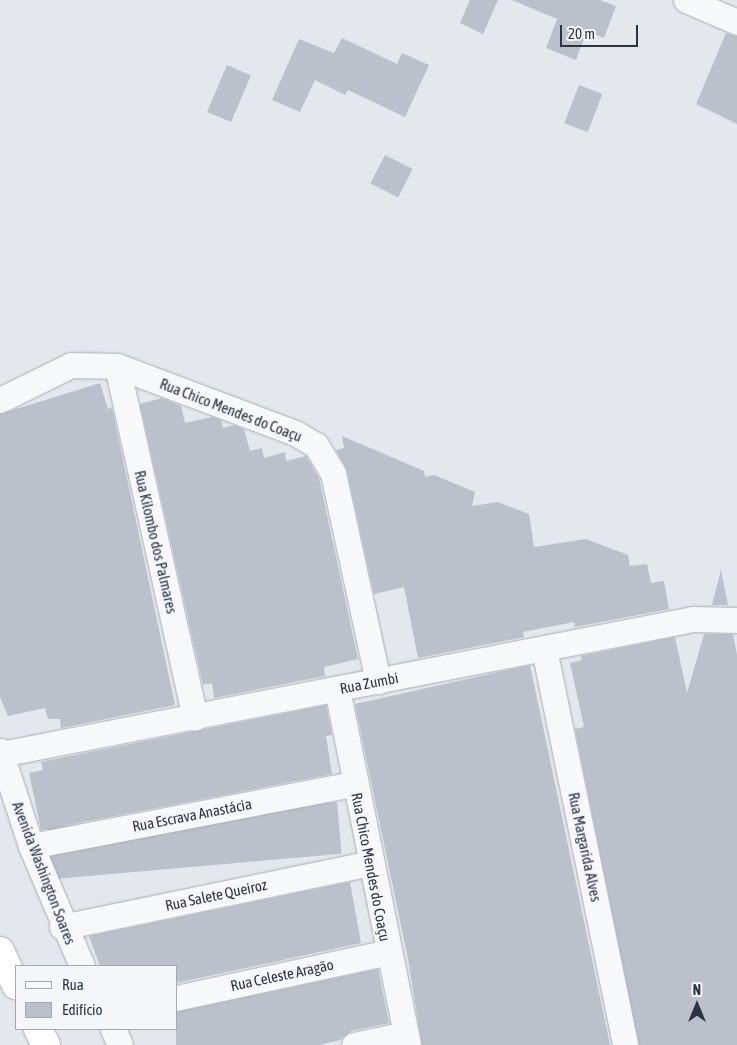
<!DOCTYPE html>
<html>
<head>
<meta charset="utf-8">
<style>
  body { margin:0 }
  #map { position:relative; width:737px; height:1045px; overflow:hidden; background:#e4e7ec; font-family:"Asap Condensed",sans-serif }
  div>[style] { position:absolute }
  .building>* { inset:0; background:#bbc0ca; transform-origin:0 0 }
  .roads { filter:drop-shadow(0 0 1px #a9aeb7) drop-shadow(0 0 1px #a9aeb7) }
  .street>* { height:25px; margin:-12.5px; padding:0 12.5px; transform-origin:12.5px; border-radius:12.5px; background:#f7f8fa }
  .highway>* { height:28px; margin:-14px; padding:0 14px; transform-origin:14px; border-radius:14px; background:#fff }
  span { translate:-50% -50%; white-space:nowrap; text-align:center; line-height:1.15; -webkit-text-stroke:4.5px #f4f6f9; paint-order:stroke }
  .street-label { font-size:15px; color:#2b3445 }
  .legend { position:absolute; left:15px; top:965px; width:162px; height:65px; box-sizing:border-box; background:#f4f6f9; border:1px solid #a4a8b1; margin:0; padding:6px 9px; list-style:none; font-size:15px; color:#2b3445 }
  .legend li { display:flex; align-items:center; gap:10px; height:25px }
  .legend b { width:25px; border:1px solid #a4a8b1 }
  .north { position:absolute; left:672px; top:980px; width:50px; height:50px; -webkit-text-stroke:4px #f4f6f9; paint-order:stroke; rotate:0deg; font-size:14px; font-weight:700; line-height:20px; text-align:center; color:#2b3445 }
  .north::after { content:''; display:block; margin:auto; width:18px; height:22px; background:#2b3445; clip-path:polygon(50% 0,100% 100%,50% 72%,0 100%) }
  .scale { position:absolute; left:560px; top:25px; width:78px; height:22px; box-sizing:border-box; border:2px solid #2b3445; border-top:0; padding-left:6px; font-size:15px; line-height:18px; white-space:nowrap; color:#2b3445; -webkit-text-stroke:4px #f4f6f9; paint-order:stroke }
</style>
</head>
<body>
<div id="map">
  <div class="building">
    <div style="clip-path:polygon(470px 0,498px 0,483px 34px,460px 23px)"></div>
    <div style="clip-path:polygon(512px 0,600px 0,616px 6px,604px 38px,587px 31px,576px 60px,546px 48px,557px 19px)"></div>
    <div style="clip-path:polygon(726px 33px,737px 36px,737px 124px,696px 104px)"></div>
    <div style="clip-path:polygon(342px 38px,397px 64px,402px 53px,429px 65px,405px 117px,348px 90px,345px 95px,315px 80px,300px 112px,272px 100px,299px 39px,334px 53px)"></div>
    <div style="left:227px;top:65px;width:26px;height:51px;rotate:23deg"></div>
    <div style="left:579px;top:85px;width:25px;height:41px;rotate:21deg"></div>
    <div style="left:385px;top:155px;width:31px;height:32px;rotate:27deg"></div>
    <div style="clip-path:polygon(100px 383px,108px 409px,112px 408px,175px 705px,61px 728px,60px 719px,48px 719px,45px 708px,8px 716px,0 697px,0 414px)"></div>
    <div style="clip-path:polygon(162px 398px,181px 406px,185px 423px,212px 417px,221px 420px,223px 428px,234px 425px,244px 429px,250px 451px,262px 448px,264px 458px,285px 452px,286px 461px,306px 456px,319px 478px,358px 659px,324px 667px,325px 676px,214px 698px,212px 683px,203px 685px,140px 404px)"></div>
    <div style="clip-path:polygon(342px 436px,424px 471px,425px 477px,434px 475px,475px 492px,472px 506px,498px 502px,529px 514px,534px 547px,586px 539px,628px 555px,630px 566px,647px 564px,651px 583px,664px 581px,669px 609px,575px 627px,574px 622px,523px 632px,524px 637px,418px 658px,404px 587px,374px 594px,347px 470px,336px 450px,344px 448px)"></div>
    <div style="clip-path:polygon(721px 570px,728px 605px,712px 605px)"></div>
    <div style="clip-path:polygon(704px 634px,733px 634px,737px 655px,737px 1045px,639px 1045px,575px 729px,584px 727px,570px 663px,582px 660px,581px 656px,675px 637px,687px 693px)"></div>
    <div style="clip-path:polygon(530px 665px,610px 1045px,422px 1045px,408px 959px,355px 704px)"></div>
    <div style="clip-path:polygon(326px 705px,332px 735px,326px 736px,332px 774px,41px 830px,29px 773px,43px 770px,41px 762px)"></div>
    <div style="left:337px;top:802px;width:52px;height:291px;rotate:85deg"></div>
    <div style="clip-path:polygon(350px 882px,361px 943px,176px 983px,176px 966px,100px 966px,89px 936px)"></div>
    <div style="clip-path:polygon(378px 969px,389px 1023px,351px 1031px,340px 1040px,319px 1045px,176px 1045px,176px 1012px)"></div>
  </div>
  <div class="roads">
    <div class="street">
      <div style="left:686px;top:0;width:56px;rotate:23.3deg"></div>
      <div style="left:117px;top:366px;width:360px;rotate:77.5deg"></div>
      <div style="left:0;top:400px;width:79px;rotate:-26.2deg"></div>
      <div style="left:71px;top:365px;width:46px;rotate:1.2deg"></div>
      <div style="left:117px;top:366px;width:190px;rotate:20.6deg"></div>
      <div style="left:295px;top:433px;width:24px;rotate:30deg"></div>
      <div style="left:316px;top:445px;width:33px;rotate:59deg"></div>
      <div style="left:333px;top:473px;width:213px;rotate:77.8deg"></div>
      <div style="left:544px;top:649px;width:404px;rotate:78.4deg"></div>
      <div style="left:337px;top:689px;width:363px;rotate:78.7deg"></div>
      <div style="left:0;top:751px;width:100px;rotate:71.9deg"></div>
      <div style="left:31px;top:846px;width:130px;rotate:67deg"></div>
      <div style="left:1px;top:754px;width:705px;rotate:-11.04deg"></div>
      <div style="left:693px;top:619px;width:44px;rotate:1.3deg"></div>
      <div style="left:31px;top:846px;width:329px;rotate:-10.9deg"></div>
      <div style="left:62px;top:927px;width:315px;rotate:-11.7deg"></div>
      <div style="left:176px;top:998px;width:217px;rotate:-12.2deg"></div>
      <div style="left:113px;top:1029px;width:17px;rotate:66deg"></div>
      <div style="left:354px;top:1045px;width:53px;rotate:-11.9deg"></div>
    </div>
    <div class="highway">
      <div style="left:0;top:951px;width:38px;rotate:65deg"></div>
      <div style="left:38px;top:1029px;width:18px;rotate:63deg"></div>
    </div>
  </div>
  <div class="street-label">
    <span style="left:231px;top:410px;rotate:21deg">Rua Chico Mendes do Coaçu</span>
    <span style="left:156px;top:542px;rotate:77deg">Rua Kilombo dos Palmares</span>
    <span style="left:369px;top:683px;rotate:-11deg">Rua Zumbi</span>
    <span style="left:192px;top:815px;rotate:-11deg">Rua Escrava Anastácia</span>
    <span style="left:585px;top:847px;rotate:78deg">Rua Margarida Alves</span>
    <span style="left:371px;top:867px;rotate:79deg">Rua Chico Mendes do Coaçu</span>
    <span style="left:44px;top:873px;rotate:69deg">Avenida Washington Soares</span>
    <span style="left:216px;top:895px;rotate:-12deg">Rua Salete Queiroz</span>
    <span style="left:282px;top:975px;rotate:-12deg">Rua Celeste Aragão</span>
  </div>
  <ul class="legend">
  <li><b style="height:6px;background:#f7f8fa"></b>Rua</li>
  <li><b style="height:14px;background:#bbc0ca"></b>Edifício</li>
  </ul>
  <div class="north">N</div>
  <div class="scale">20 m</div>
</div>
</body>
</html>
